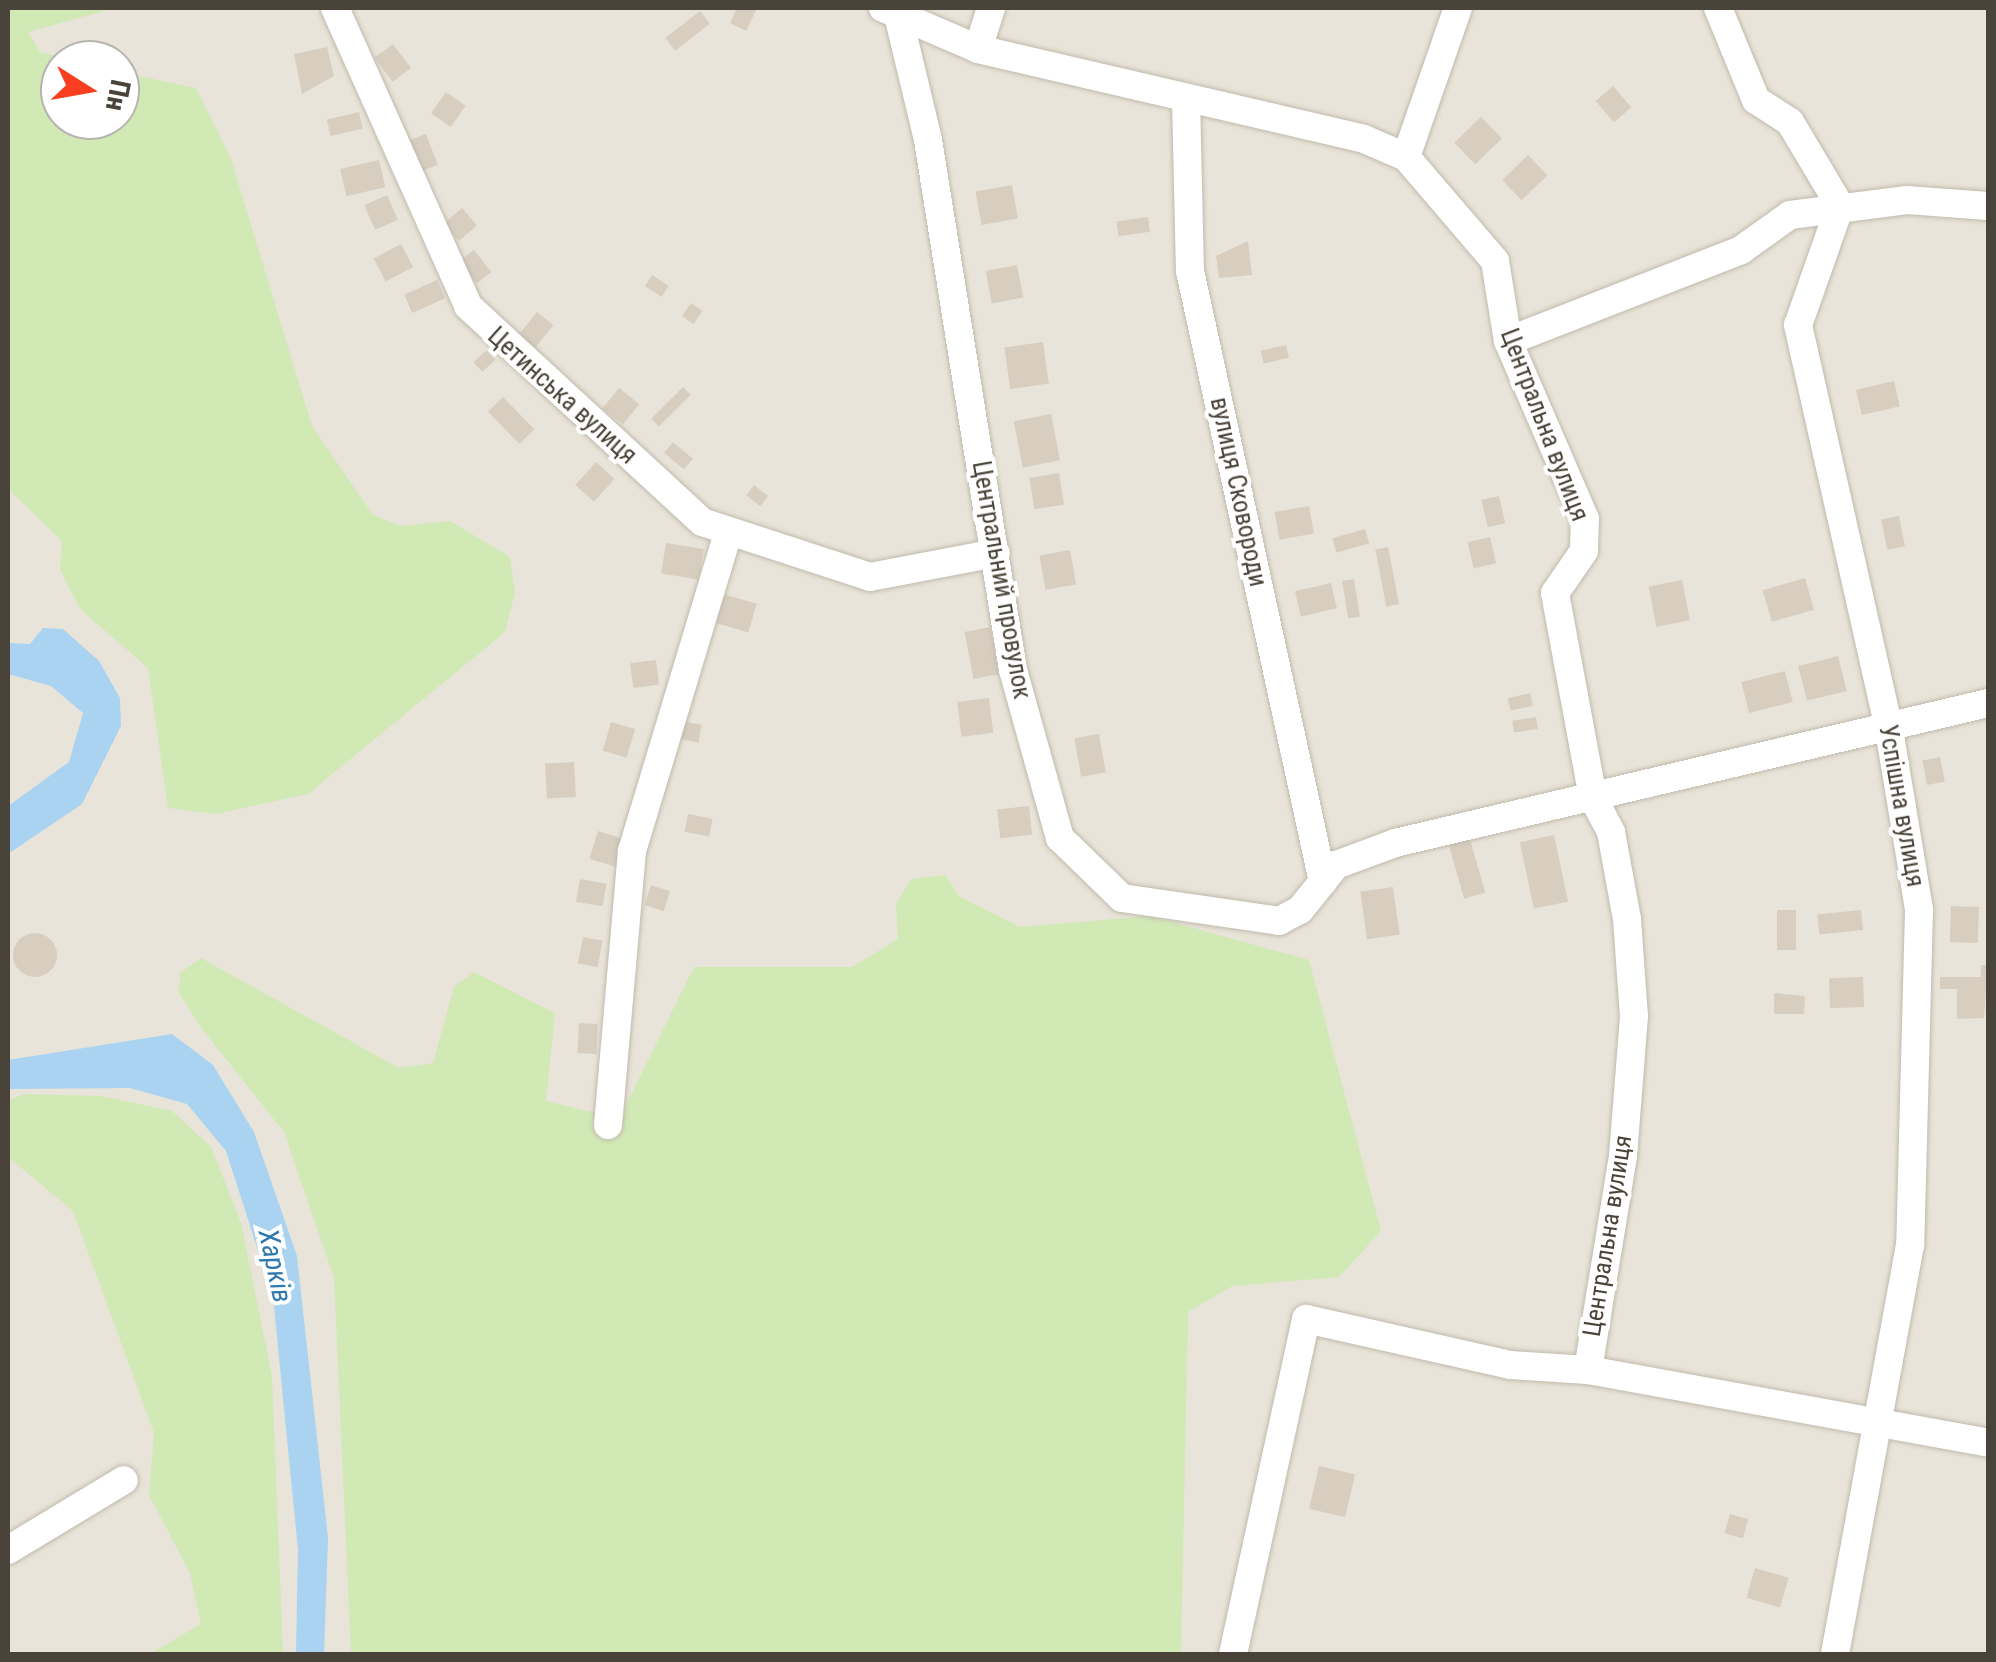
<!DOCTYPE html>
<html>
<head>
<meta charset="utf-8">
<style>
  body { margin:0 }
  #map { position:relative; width:1996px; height:1662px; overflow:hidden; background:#f5f2eb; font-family:"Roboto Condensed",sans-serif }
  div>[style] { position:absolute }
  .residential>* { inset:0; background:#e9e4d9 }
  .green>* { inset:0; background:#d1e9b5 }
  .water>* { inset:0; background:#a9d3f1 }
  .building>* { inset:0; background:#d7cec0; transform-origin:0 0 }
  .round { border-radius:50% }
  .roads { filter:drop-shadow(0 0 2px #c1baad) drop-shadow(0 0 2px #c1baad) }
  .minor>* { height:28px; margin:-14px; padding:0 14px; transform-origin:14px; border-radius:14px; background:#fff }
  span { translate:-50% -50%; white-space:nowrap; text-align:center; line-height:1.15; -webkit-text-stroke:8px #fff; paint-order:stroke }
  .street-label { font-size:25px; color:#4a4339 }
  .water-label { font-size:28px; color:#2f79af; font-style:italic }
  .frame { position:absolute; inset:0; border:10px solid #4a4339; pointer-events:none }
  .north { position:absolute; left:40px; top:40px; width:100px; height:100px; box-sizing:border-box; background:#fff; border:2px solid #b7b4b0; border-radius:50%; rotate:101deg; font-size:28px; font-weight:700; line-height:40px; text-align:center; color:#4a4339 }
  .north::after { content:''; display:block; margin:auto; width:35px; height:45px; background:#f93f1f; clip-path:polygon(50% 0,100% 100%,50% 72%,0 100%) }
</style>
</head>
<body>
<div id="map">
  <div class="residential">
    <div style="clip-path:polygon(evenodd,8px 8px,1988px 8px,1988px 1654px,8px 1654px,8px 8px,60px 60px,120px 60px,120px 120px,60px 120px,60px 60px)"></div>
  </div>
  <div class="green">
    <div style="clip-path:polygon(8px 8px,115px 8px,28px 32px,40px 52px,74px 60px,60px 60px,60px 120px,120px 120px,120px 72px,196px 88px,231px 159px,312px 426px,373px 515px,401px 526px,450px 521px,510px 557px,515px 593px,505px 632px,308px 794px,216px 814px,168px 808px,148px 668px,80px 609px,60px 570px,62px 541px,8px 489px)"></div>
    <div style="clip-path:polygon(945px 875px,960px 897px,1020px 927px,1150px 916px,1309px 960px,1381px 1231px,1339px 1277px,1232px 1286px,1188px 1312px,1181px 1654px,351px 1654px,334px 1278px,284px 1132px,200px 1026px,179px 993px,180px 973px,201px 958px,399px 1068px,433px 1063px,454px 987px,474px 972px,555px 1013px,546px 1101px,619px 1119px,694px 967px,852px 967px,898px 939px,896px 904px,911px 879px)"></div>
    <div style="clip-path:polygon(23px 1094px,101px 1096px,172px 1111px,211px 1147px,241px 1223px,272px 1376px,283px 1654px,150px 1654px,201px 1624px,190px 1573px,149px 1495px,154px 1433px,73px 1211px,8px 1157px,8px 1101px)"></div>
  </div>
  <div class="water">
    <div style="clip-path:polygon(43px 628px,63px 629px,99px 661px,120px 698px,121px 726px,82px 804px,8px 854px,8px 806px,69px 762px,83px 713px,51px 686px,8px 674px,8px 643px,30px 644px)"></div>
    <div style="clip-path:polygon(172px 1034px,213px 1065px,254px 1132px,297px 1256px,328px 1538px,324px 1654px,296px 1654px,298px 1550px,273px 1297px,226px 1151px,187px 1104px,130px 1088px,8px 1089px,8px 1060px)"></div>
  </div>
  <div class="building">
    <div style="clip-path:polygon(737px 8px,757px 8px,746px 31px,730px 23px)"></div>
    <div style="left:700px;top:11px;width:16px;height:44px;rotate:52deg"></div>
    <div style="left:393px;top:44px;width:30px;height:23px;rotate:53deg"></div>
    <div style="clip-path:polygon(327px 47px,334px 76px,302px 94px,294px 54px)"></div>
    <div style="left:1613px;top:86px;width:28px;height:23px;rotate:49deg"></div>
    <div style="left:446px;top:92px;width:24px;height:26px;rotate:35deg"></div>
    <div style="left:359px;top:112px;width:17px;height:33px;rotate:77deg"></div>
    <div style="left:1481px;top:117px;width:30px;height:37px;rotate:46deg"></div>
    <div style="left:426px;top:134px;width:33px;height:19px;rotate:69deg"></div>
    <div style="left:1528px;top:155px;width:28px;height:36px;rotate:46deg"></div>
    <div style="left:379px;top:160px;width:28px;height:40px;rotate:77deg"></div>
    <div style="left:1012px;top:185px;width:34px;height:37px;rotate:80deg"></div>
    <div style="left:387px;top:195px;width:27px;height:25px;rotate:66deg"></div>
    <div style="left:462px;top:208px;width:23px;height:24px;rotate:49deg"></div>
    <div style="left:1148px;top:217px;width:15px;height:32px;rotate:82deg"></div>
    <div style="clip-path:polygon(1248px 241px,1252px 275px,1219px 278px,1216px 256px)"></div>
    <div style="left:401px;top:244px;width:26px;height:31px;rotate:62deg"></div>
    <div style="left:474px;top:250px;width:28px;height:18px;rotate:52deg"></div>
    <div style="left:1017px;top:265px;width:33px;height:32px;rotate:79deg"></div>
    <div style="left:652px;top:275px;width:20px;height:13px;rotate:33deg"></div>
    <div style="left:437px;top:280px;width:20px;height:36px;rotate:66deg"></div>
    <div style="left:691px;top:303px;width:14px;height:16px;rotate:34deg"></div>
    <div style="left:537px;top:312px;width:21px;height:35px;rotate:39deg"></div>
    <div style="left:1043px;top:342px;width:42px;height:39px;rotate:82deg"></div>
    <div style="left:1286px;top:345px;width:13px;height:26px;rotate:77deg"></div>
    <div style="left:487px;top:350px;width:13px;height:18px;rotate:48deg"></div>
    <div style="left:1894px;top:381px;width:26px;height:39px;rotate:77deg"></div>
    <div style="left:683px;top:387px;width:11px;height:45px;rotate:45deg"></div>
    <div style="left:619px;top:388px;width:26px;height:26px;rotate:39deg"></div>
    <div style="left:503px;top:397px;width:45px;height:21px;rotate:46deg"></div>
    <div style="left:1051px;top:414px;width:47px;height:38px;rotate:79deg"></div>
    <div style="left:673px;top:442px;width:26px;height:14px;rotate:40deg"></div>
    <div style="left:596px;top:462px;width:25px;height:31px;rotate:42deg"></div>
    <div style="left:1059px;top:473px;width:32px;height:30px;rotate:81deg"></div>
    <div style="left:754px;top:485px;width:18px;height:13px;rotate:38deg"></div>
    <div style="left:1499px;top:496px;width:28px;height:18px;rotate:77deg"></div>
    <div style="left:1309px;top:506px;width:28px;height:35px;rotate:80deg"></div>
    <div style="left:1899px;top:516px;width:31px;height:18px;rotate:79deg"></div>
    <div style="left:1365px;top:529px;width:15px;height:34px;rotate:74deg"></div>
    <div style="left:1490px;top:537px;width:27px;height:23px;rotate:77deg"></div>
    <div style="left:666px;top:543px;width:38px;height:31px;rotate:9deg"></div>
    <div style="left:1388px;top:547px;width:58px;height:13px;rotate:79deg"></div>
    <div style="left:1070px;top:550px;width:35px;height:31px;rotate:80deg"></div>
    <div style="left:1805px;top:578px;width:33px;height:44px;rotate:74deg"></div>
    <div style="left:1354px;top:579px;width:38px;height:12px;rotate:81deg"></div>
    <div style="left:1682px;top:580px;width:41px;height:34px;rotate:79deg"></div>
    <div style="left:1331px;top:583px;width:26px;height:37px;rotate:77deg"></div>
    <div style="left:723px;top:594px;width:35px;height:30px;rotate:16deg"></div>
    <div style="left:990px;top:627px;width:48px;height:26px;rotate:79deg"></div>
    <div style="left:1838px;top:656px;width:36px;height:41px;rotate:76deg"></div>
    <div style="left:656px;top:660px;width:25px;height:26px;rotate:83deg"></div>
    <div style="left:1785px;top:671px;width:32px;height:45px;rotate:76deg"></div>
    <div style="left:1530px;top:693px;width:13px;height:23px;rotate:77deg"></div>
    <div style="left:989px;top:698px;width:35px;height:32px;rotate:83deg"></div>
    <div style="left:1536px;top:717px;width:12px;height:24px;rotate:81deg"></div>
    <div style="left:680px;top:721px;width:22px;height:18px;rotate:10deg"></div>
    <div style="left:611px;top:722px;width:25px;height:30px;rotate:16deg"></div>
    <div style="left:1099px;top:734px;width:39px;height:25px;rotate:80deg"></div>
    <div style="left:1940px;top:757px;width:25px;height:18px;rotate:79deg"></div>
    <div style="left:574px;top:762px;width:35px;height:29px;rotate:87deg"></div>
    <div style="left:1029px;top:806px;width:29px;height:32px;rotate:84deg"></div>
    <div style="left:688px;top:814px;width:25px;height:18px;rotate:11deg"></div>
    <div style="left:598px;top:831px;width:28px;height:29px;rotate:17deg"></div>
    <div style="left:1554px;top:835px;width:68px;height:35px;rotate:78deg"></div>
    <div style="left:1469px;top:836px;width:59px;height:22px;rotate:74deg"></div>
    <div style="left:580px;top:879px;width:27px;height:23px;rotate:10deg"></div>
    <div style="left:651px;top:885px;width:20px;height:21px;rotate:18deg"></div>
    <div style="left:1393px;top:887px;width:48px;height:33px;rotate:82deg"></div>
    <div style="left:1951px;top:906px;width:28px;height:36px;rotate:2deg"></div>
    <div style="left:1777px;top:910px;width:19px;height:40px"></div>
    <div style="left:1861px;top:910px;width:20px;height:44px;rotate:84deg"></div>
    <div class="round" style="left:13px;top:933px;width:44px;height:44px"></div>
    <div style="left:583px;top:937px;width:20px;height:27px;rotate:11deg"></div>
    <div style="clip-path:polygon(1981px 965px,1988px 965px,1984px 1018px,1957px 1019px,1957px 989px,1940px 989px,1940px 977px,1981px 977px)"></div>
    <div style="left:1863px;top:977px;width:30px;height:34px;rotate:88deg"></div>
    <div style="clip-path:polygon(1774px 993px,1805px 996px,1804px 1014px,1774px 1014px)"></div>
    <div style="left:579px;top:1023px;width:19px;height:30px;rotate:3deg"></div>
    <div style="left:1319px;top:1466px;width:37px;height:44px;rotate:13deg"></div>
    <div style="left:1730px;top:1514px;width:19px;height:20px;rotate:16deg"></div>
    <div style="left:1755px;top:1568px;width:35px;height:31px;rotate:16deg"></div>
  </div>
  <div class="roads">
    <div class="minor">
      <div style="left:335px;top:8px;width:326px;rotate:65.9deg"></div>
      <div style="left:468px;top:306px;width:318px;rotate:42.7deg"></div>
      <div style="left:702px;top:522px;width:177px;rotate:18.1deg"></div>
      <div style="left:870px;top:577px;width:128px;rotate:-10.8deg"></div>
      <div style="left:883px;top:8px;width:103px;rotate:23.3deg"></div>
      <div style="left:978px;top:49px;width:396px;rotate:13.1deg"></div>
      <div style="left:1364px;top:139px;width:46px;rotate:23.2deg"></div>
      <div style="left:1406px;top:157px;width:137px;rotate:49.4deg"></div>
      <div style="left:1495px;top:261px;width:81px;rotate:80.8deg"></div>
      <div style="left:1508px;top:341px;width:194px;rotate:66.6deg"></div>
      <div style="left:1585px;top:519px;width:32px;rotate:92deg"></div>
      <div style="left:1584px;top:551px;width:51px;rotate:124.6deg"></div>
      <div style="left:1555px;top:593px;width:208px;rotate:79.5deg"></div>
      <div style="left:1593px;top:798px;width:38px;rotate:62deg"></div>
      <div style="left:1611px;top:832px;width:88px;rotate:79.6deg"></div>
      <div style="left:1627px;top:919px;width:97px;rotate:85.9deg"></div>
      <div style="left:1634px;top:1016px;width:140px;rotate:94.5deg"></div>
      <div style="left:1623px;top:1156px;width:217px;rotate:99.3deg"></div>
      <div style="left:1718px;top:8px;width:100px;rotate:67.6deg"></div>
      <div style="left:1756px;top:100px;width:40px;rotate:32.9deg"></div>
      <div style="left:1790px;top:122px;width:98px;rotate:59.2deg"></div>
      <div style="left:1840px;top:206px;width:126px;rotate:109.4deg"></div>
      <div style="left:1798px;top:325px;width:409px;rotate:77.3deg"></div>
      <div style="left:1888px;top:724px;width:189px;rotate:80.5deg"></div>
      <div style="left:1919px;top:910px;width:335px;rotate:91.5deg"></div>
      <div style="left:1910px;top:1245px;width:416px;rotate:100.4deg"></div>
      <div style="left:899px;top:19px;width:124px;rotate:76.5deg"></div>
      <div style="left:928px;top:140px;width:537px;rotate:80.89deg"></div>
      <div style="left:1013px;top:670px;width:174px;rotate:74.4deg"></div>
      <div style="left:1060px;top:838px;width:86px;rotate:44.1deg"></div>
      <div style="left:1122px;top:898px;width:159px;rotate:8.3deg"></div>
      <div style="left:1279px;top:921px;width:24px;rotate:-28deg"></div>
      <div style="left:1300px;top:910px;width:58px;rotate:-51.3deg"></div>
      <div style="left:1336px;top:865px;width:63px;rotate:-20.4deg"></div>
      <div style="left:1395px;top:843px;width:609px;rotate:-13.28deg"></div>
      <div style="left:978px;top:49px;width:43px;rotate:-72.4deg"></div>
      <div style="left:1186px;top:98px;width:173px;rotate:88.7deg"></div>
      <div style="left:1190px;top:271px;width:625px;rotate:77.72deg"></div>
      <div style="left:1406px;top:157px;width:158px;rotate:-70.8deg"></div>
      <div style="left:1508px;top:341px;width:250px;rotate:-21.3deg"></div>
      <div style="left:1741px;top:250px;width:60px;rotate:-35.5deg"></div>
      <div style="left:1790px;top:215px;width:118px;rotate:-7.3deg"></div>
      <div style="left:1907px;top:200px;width:81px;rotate:4.2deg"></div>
      <div style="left:608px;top:1125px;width:275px;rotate:-85deg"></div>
      <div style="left:632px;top:851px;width:329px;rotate:-73.2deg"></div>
      <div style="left:8px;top:1550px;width:135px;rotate:-31.1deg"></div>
      <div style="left:1233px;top:1654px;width:343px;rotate:-77.7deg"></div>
      <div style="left:1306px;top:1319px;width:209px;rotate:12.7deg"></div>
      <div style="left:1510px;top:1365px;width:78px;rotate:3.7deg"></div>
      <div style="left:1588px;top:1370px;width:407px;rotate:10.3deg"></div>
    </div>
  </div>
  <div class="street-label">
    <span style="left:562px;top:396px;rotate:42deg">Цетинська вулиця</span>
    <span style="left:1544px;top:425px;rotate:69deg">Центральна вулиця</span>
    <span style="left:1238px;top:492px;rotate:78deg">вулиця Сковороди</span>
    <span style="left:1001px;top:580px;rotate:80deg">Центральний провулок</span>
    <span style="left:1901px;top:806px;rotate:80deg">Успішна вулиця</span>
    <span style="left:1608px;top:1236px;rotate:-81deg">Центральна вулиця</span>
  </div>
  <div class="water-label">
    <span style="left:275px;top:1266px;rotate:78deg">Харків</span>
  </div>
  <div class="frame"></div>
  <div class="north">Пн</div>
</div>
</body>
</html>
